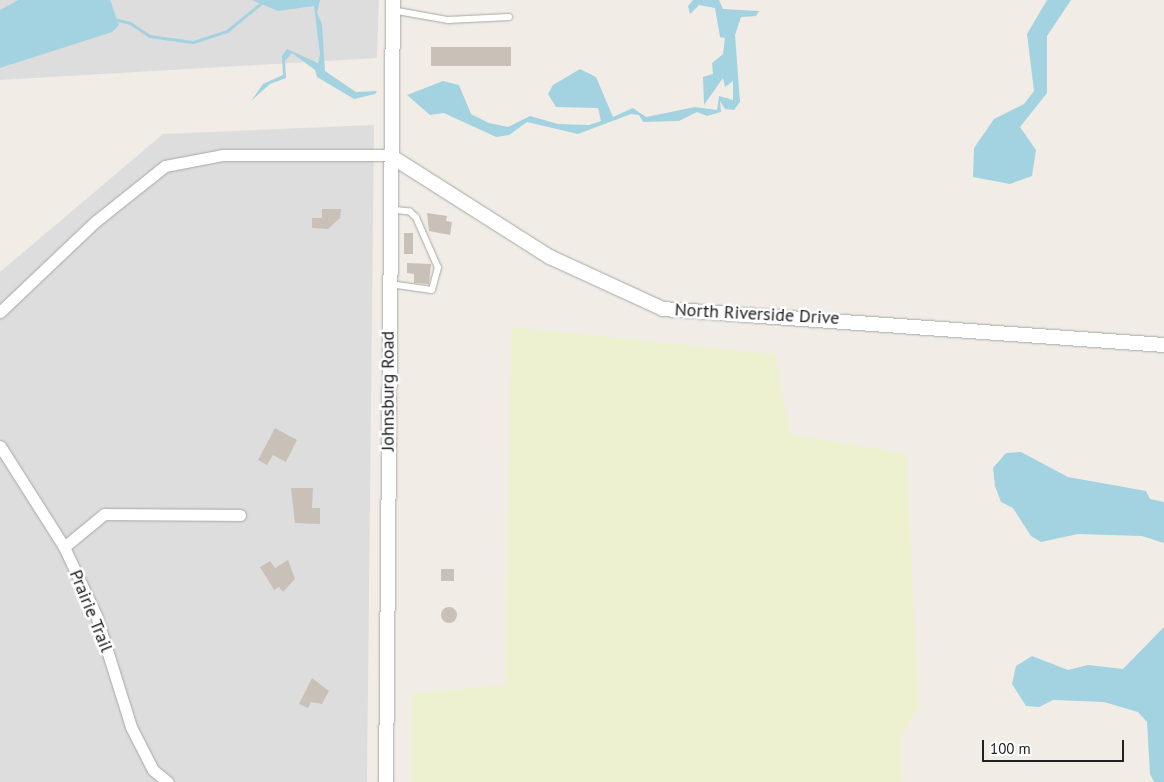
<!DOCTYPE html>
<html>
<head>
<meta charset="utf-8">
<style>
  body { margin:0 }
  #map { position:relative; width:1164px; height:782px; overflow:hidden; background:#f1ede6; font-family:"PT Sans",sans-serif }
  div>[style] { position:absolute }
  .residential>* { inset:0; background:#dedddd }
  .farmland>* { inset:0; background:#eef1d0 }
  .water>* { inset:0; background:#a3d2e1 }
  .stream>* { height:3px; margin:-1.5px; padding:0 1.5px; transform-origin:1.5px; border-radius:1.5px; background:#a3d2e1 }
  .building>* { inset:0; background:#c9c0b8; transform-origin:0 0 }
  .round { border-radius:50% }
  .roads { filter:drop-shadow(0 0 1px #a7a7a7) drop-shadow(0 0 1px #a7a7a7) }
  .service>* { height:5.5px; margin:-2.75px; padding:0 2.75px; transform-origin:2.75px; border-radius:2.75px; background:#fff }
  .minor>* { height:11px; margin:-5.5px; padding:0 5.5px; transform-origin:5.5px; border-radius:5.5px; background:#fff }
  .tertiary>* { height:14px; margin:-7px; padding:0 7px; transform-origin:7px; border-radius:7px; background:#fff }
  span { translate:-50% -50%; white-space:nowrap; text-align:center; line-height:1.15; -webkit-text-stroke:5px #fff; paint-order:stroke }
  .street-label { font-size:18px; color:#202020 }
  .scale { position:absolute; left:982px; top:740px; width:142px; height:22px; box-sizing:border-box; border:2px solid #202020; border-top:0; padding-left:6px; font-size:15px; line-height:18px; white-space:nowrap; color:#202020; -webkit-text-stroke:4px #fff; paint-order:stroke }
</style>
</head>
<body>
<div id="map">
  <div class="residential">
    <div style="clip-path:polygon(0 0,379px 0,377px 58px,0 80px)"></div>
    <div style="clip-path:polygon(374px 125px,367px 782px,0 782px,0 272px,163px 134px)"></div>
  </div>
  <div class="farmland">
    <div style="clip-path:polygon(511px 327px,775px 354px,790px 434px,906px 454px,919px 708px,900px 737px,902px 782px,411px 782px,412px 694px,505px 685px)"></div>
  </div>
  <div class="water">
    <div style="clip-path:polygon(18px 0,110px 0,119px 25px,112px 32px,0 68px,0 10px)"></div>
    <div style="clip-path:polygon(252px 0,320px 0,317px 13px,322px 24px,325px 71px,356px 92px,377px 91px,375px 94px,354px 99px,317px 77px,315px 70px,292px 53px,285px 61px,286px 78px,270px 84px,251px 101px,263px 84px,283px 75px,282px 56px,287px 49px,318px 63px,320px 54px,314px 6px,278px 11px)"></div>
    <div style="clip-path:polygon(693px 0,719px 0,723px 9px,759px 11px,756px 16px,741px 17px,735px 35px,740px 102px,734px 110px,725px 109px,720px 101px,721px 112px,707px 116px,697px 112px,679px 121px,643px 122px,639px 115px,631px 114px,578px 134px,527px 122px,509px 135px,496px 137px,444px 113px,430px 115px,407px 95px,443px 81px,459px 85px,471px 114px,489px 123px,508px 127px,530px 116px,558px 124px,589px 125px,601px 121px,598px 108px,556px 107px,548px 94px,553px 85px,580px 69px,596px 77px,613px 117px,633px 108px,646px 117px,695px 107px,717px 110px,719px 96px,733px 100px,733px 81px,725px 87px,723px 78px,704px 105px,703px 77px,713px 74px,712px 63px,723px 54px,725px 38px,720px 37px,715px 8px,699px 5px,690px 14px,688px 6px)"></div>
    <div style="clip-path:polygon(1047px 0,1071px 0,1047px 36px,1047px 93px,1020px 127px,1036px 150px,1032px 176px,1010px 184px,973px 177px,974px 148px,994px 119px,1024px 104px,1034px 91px,1027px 34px)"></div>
    <div style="clip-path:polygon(1021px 452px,1068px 477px,1146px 491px,1150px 499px,1164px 502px,1164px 543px,1142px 536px,1078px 534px,1041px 542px,1031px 536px,1013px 508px,1001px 502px,995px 486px,993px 468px,1006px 453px)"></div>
    <div style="clip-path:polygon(1164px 627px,1164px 782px,1154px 782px,1150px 774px,1147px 722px,1138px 712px,1104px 702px,1053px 700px,1039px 707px,1026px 706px,1012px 684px,1016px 666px,1032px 656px,1068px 670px,1088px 665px,1123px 669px)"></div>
  </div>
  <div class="stream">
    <div style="left:118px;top:20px;width:12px;rotate:14deg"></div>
    <div style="left:130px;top:23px;width:23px;rotate:34deg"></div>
    <div style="left:149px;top:36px;width:44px;rotate:7.8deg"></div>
    <div style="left:193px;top:42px;width:36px;rotate:-18deg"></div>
    <div style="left:227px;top:31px;width:43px;rotate:-39.3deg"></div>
  </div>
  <div class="building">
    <div style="left:511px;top:47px;width:19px;height:80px;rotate:90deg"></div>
    <div style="clip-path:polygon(322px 209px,341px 209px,340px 218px,328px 229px,312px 228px,312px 218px,322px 218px)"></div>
    <div style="clip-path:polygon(427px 213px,447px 216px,446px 221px,452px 222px,450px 235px,429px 231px)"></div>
    <div style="left:404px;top:233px;width:9px;height:21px"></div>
    <div style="clip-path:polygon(407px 263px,431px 264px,429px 284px,414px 283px,414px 274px,407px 273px)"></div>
    <div style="clip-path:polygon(275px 428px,297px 440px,286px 462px,273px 455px,267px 465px,258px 460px)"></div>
    <div style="clip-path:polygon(291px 488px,313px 488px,312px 508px,320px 508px,320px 524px,295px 523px)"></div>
    <div style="clip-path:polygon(288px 560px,295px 579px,283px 592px,279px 587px,274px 590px,260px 567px,270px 561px,275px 568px)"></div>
    <div style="left:441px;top:569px;width:13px;height:12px"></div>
    <div class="round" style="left:441px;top:607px;width:16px;height:16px"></div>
    <div style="clip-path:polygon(312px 678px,329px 691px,322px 704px,311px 702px,308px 708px,299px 704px)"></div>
  </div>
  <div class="roads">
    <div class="service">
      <div style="left:392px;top:10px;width:57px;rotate:10.1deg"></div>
      <div style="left:448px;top:20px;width:61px;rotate:-2.8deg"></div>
      <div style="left:390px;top:284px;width:42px;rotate:8.1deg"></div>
      <div style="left:432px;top:290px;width:23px;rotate:-75deg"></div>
      <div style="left:438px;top:268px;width:55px;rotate:-113.7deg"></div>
      <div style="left:416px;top:218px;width:8px;rotate:-135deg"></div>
      <div style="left:410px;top:212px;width:18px;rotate:-174deg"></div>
    </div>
    <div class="minor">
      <div style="left:0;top:312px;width:132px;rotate:-43.5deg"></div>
      <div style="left:96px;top:221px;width:88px;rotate:-38.6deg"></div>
      <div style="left:165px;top:166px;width:58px;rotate:-10.9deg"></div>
      <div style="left:222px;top:155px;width:167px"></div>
      <div style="left:0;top:446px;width:120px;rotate:57.6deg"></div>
      <div style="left:64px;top:547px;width:75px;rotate:64.8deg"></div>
      <div style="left:96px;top:615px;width:117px;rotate:72.6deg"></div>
      <div style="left:131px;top:727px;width:48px;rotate:62.9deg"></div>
      <div style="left:153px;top:770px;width:19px;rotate:39deg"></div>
      <div style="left:64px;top:547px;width:52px;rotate:-39.5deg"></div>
      <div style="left:104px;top:514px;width:136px;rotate:0.4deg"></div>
    </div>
    <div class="tertiary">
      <div style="left:389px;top:155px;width:191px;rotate:32.4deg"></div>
      <div style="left:550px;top:257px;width:124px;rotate:24.7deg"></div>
      <div style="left:663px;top:309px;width:502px;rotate:4.11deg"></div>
      <div style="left:386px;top:782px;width:782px;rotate:-89.49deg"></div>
    </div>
  </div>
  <div class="street-label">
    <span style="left:757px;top:314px;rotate:3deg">North Riverside Drive</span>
    <span style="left:388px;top:391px;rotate:-90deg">Johnsburg Road</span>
    <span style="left:91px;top:611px;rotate:68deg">Prairie Trail</span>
  </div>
  <div class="scale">100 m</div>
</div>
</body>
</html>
